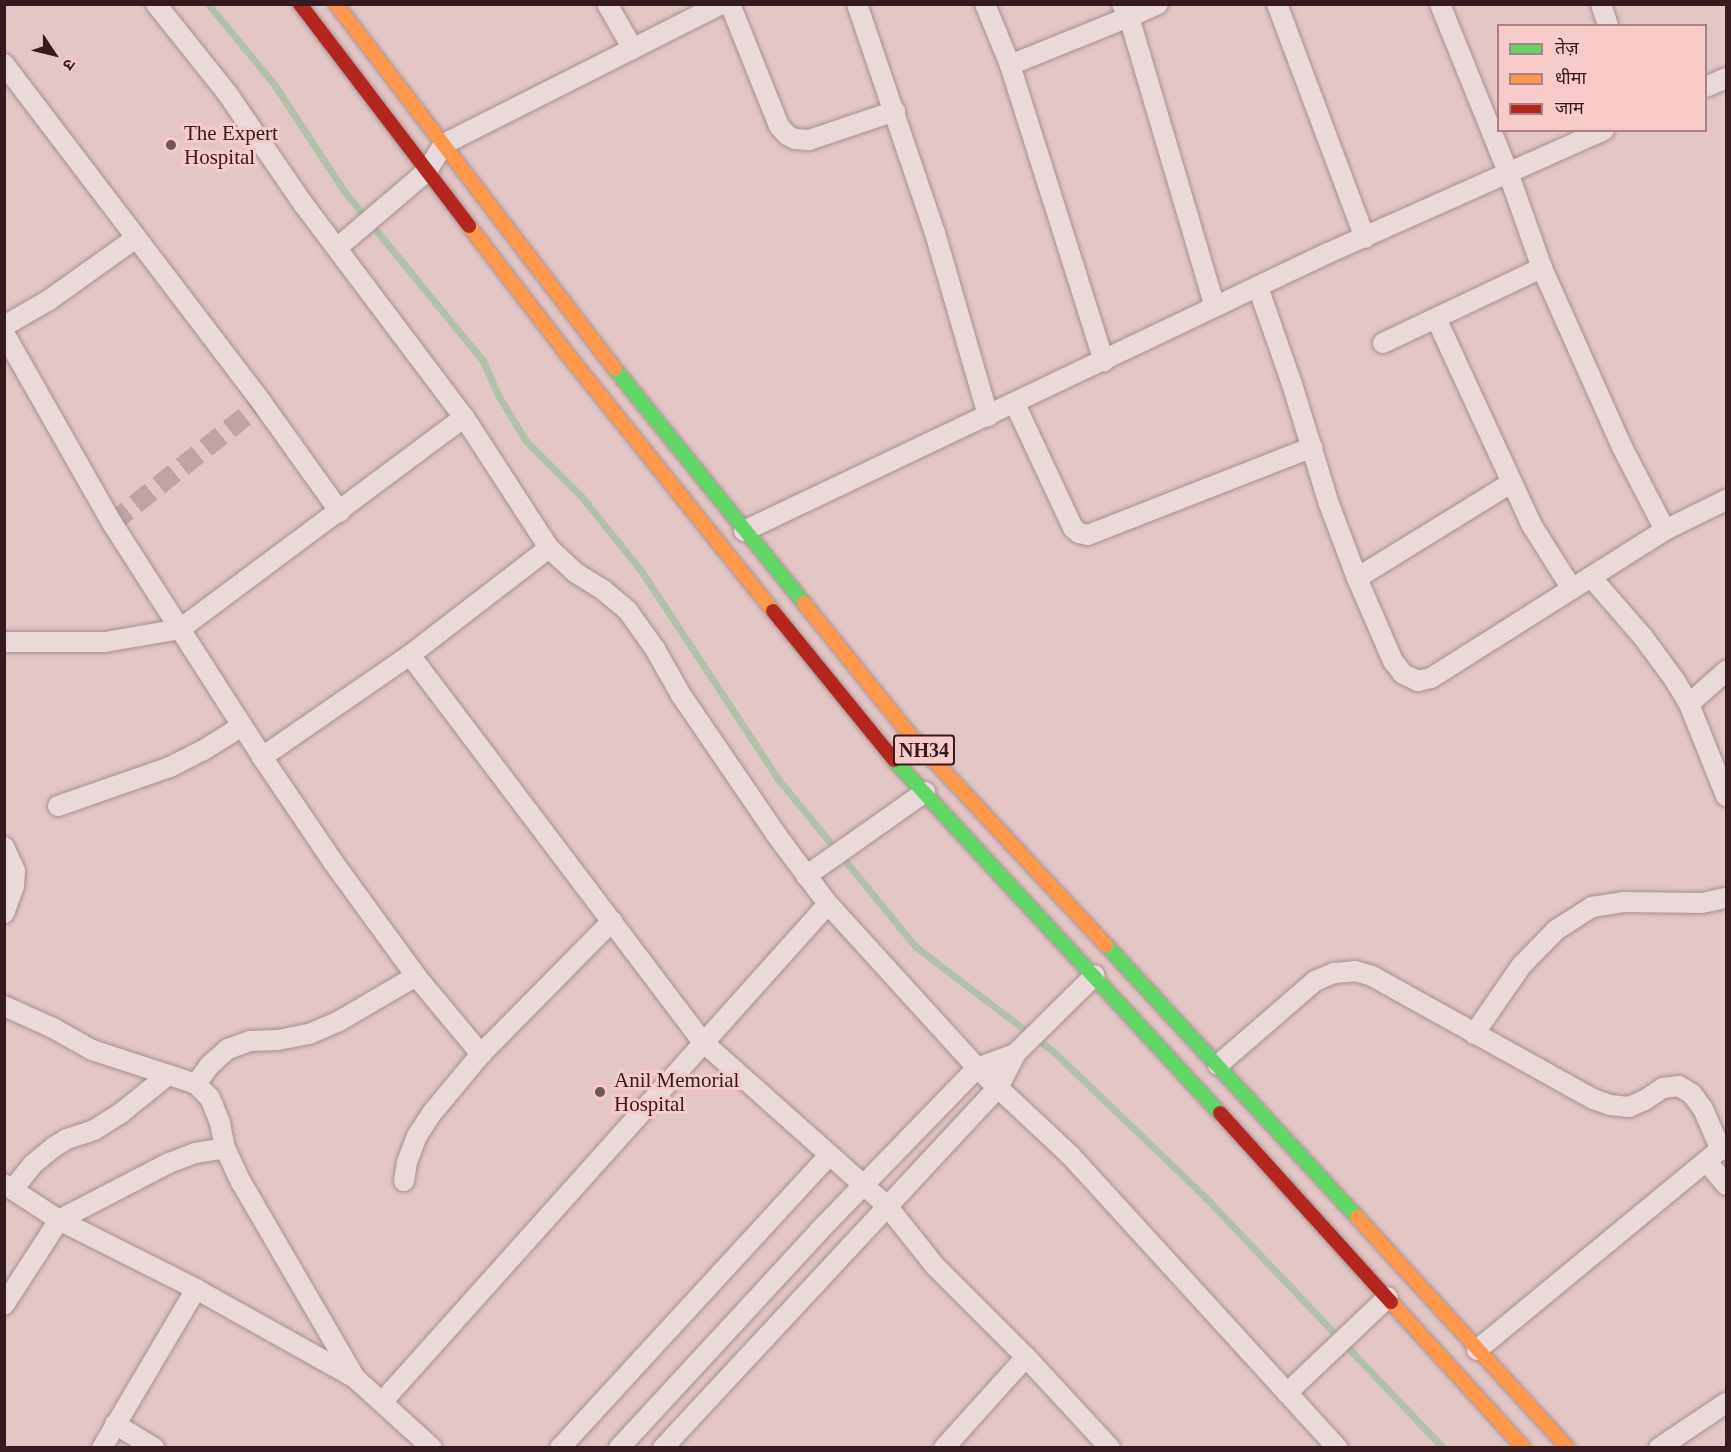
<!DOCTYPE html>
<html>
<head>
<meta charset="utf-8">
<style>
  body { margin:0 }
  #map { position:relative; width:1731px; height:1452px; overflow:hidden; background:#e3c7c6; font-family:"Times New Roman","Noto Sans Devanagari",serif }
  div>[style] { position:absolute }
  .stream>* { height:7px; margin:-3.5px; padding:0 3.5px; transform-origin:3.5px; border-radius:3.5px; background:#b3c2ab }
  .street-tunnel>* { height:20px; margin-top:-10px; transform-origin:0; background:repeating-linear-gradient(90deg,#c0a4a5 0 20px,transparent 0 30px) }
  .roads { filter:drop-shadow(0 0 2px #a79192) drop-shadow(0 0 2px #a79192) }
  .street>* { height:20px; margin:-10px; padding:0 10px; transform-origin:10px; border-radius:10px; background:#ead9d9 }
  .fast>* { height:14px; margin:-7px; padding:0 7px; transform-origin:7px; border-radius:7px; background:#63d668 }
  .slow>* { height:14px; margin:-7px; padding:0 7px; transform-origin:7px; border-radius:7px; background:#ff974d }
  .jam>* { height:14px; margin:-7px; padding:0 7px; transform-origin:7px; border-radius:7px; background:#b3261e }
  .dots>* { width:16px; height:16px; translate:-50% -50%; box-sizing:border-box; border:3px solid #f7cbca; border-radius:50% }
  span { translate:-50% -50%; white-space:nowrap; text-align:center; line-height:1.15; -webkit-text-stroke:6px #f7cbca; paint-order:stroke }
  .shield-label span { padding:2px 4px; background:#f7cbca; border:2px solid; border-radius:4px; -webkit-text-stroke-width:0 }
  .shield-label { font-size:20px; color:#351a1f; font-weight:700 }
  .poi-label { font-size:21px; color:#351a1f }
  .left { translate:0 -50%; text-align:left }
  .frame { position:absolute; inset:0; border:6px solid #351a1f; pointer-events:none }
  .legend { position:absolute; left:1497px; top:24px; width:210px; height:108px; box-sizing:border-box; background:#f7cbca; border:2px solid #a98486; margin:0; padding:8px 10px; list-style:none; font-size:18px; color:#351a1f }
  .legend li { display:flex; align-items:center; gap:12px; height:30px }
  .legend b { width:30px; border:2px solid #a98486 }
  .north { position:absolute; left:24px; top:24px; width:60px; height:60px; -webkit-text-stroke:4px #f7cbca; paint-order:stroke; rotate:125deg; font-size:16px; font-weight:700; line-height:24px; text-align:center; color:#351a1f }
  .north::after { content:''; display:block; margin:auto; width:21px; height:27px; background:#351a1f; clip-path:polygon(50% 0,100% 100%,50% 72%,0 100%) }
</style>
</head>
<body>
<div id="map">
  <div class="stream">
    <div style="left:208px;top:4px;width:104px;rotate:50.5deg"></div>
    <div style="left:274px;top:84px;width:128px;rotate:56.8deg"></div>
    <div style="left:344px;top:191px;width:220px;rotate:50.7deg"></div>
    <div style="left:483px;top:361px;width:37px;rotate:66deg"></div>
    <div style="left:498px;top:395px;width:54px;rotate:58.7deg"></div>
    <div style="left:526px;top:441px;width:78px;rotate:45deg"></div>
    <div style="left:581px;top:496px;width:97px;rotate:51.2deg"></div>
    <div style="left:642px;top:572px;width:248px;rotate:56.7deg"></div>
    <div style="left:778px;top:779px;width:217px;rotate:50.6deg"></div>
    <div style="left:916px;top:947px;width:175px;rotate:37.3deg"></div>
    <div style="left:1055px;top:1053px;width:209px;rotate:43.8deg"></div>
    <div style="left:1206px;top:1198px;width:344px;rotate:46.5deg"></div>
  </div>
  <div class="street-tunnel">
    <div style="left:112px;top:523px;width:192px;rotate:-38.7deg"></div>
  </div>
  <div class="roads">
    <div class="street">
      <div style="left:156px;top:4px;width:114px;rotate:51.4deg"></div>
      <div style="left:227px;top:93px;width:136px;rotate:55.5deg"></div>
      <div style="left:304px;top:205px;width:266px;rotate:53deg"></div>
      <div style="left:464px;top:417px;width:156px;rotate:57deg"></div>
      <div style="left:549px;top:548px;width:37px;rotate:43deg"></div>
      <div style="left:576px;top:573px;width:31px;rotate:32deg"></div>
      <div style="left:602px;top:589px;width:34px;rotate:40deg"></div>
      <div style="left:628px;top:611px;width:47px;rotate:54.6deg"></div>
      <div style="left:655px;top:649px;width:53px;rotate:60.5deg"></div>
      <div style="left:681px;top:695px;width:167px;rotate:55.7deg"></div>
      <div style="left:775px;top:833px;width:89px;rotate:53.3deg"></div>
      <div style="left:828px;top:904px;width:222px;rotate:47.7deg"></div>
      <div style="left:977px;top:1068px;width:127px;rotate:43.1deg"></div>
      <div style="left:1070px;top:1155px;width:397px;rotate:47.6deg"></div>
      <div style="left:607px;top:4px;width:52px;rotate:60deg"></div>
      <div style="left:730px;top:4px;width:131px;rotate:68.1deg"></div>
      <div style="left:779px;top:126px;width:12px;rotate:48deg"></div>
      <div style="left:787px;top:135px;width:9px;rotate:27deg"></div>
      <div style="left:795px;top:139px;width:14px;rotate:4deg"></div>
      <div style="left:809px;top:140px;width:91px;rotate:-18.6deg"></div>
      <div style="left:857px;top:4px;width:242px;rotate:71.2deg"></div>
      <div style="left:935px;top:233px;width:191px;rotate:73.8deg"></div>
      <div style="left:985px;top:4px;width:66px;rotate:67.7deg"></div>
      <div style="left:1010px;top:65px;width:128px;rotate:-22deg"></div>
      <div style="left:1129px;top:17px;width:15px;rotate:-118deg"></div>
      <div style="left:1158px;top:4px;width:32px;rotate:156deg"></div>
      <div style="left:1129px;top:17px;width:302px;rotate:73.5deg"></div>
      <div style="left:1277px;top:4px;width:250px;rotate:69.4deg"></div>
      <div style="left:1440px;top:4px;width:181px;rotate:68deg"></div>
      <div style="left:1508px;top:172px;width:102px;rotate:70.5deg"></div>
      <div style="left:1542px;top:268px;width:196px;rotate:65.9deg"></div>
      <div style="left:1622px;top:447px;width:93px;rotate:62.6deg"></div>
      <div style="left:1601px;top:4px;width:23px;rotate:72deg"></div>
      <div style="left:4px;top:64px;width:426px;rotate:52.7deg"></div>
      <div style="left:262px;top:403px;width:134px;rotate:54.4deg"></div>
      <div style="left:1010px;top:65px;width:311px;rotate:72.4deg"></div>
      <div style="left:1706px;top:87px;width:22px;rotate:-24deg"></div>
      <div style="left:337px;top:248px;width:118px;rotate:-40.5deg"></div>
      <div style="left:427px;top:171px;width:32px;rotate:-58deg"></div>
      <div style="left:444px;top:144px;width:310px;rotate:-26.8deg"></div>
      <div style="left:1258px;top:287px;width:103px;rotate:70.7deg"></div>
      <div style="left:1292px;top:384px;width:126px;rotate:72.9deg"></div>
      <div style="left:1329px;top:504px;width:79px;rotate:69.3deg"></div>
      <div style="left:1357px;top:578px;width:90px;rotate:66.6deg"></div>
      <div style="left:1393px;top:661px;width:16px;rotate:52deg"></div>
      <div style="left:1403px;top:674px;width:17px;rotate:25deg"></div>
      <div style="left:1418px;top:681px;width:13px;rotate:-13deg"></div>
      <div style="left:1431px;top:678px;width:277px;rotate:-32.3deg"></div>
      <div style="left:1665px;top:530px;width:68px;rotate:-26.2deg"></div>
      <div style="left:1436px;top:318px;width:227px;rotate:65.2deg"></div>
      <div style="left:1531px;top:524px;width:77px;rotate:57.8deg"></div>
      <div style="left:4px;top:326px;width:52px;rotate:-30deg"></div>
      <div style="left:49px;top:300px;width:107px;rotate:-35.5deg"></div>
      <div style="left:4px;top:333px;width:219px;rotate:60.4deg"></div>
      <div style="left:112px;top:523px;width:278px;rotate:57.3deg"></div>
      <div style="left:262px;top:757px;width:127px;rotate:55.9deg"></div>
      <div style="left:333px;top:862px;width:141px;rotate:53.9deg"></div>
      <div style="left:416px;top:976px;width:102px;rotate:50.2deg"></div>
      <div style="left:1383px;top:343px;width:176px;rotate:-25.3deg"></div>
      <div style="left:1015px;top:404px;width:137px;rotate:64.9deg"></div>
      <div style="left:1073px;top:528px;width:8px;rotate:40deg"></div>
      <div style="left:1079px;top:533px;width:9px;rotate:13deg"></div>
      <div style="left:1088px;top:535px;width:241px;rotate:-21.4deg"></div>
      <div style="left:744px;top:531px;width:647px;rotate:-25.46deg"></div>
      <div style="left:1328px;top:253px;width:302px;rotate:-24deg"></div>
      <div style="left:1591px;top:577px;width:79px;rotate:49.1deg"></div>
      <div style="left:1643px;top:637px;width:52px;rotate:53.6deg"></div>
      <div style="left:1674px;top:679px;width:29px;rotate:59deg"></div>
      <div style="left:1689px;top:704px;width:99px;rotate:68.1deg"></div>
      <div style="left:1357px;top:578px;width:181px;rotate:-31.7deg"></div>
      <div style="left:4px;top:642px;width:101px"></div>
      <div style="left:105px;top:642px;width:76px;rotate:-9.8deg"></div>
      <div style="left:180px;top:629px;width:354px;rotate:-36.7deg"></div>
      <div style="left:410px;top:655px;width:485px;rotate:52.9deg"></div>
      <div style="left:703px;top:1042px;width:248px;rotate:41.7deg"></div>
      <div style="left:888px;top:1207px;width:75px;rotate:51.5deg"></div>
      <div style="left:935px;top:1266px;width:129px;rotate:45deg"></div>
      <div style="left:1026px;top:1357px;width:124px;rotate:47.3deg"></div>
      <div style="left:1689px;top:704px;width:50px;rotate:-41.7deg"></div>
      <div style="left:262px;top:757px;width:180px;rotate:-34.6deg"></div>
      <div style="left:410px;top:655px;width:175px;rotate:-37.6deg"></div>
      <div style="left:58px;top:806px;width:119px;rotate:-19.2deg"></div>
      <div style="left:170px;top:767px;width:36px;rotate:-27deg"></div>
      <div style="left:202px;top:751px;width:47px;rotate:-32deg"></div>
      <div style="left:4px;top:847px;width:26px;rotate:65deg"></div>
      <div style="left:15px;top:871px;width:15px;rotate:94deg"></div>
      <div style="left:14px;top:886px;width:29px;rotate:110deg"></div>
      <div style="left:806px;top:876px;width:146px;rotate:-35.2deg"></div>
      <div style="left:4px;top:1006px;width:54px;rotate:24.2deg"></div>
      <div style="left:53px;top:1028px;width:45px;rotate:29.4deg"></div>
      <div style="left:92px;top:1050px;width:109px;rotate:18.1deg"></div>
      <div style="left:196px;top:1084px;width:20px;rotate:45deg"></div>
      <div style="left:210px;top:1098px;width:27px;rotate:68deg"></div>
      <div style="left:220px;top:1123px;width:25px;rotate:79deg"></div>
      <div style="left:225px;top:1148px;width:38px;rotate:65deg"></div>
      <div style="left:241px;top:1182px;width:227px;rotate:59.8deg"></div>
      <div style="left:1474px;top:1034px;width:83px;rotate:-55.3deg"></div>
      <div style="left:1521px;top:966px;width:50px;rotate:-45.8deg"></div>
      <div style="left:1556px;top:930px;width:43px;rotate:-32.6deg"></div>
      <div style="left:1592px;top:907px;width:30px;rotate:-9deg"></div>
      <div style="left:1622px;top:902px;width:80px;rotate:0.7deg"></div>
      <div style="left:1702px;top:903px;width:25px;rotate:-12deg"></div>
      <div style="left:1218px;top:1065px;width:128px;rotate:-40.9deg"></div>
      <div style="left:1315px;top:981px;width:21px;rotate:-23deg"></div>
      <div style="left:1334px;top:973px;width:21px;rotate:-5deg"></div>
      <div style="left:1355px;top:971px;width:18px;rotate:16deg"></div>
      <div style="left:1372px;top:976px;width:253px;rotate:29.1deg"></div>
      <div style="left:1593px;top:1099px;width:18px;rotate:19deg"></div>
      <div style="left:1610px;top:1105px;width:19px;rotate:6deg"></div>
      <div style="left:1629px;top:1107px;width:17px;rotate:-24deg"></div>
      <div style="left:1645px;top:1100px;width:22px;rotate:-34deg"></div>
      <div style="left:1663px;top:1088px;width:16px;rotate:-7deg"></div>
      <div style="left:1679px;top:1086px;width:15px;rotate:32deg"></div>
      <div style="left:1692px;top:1094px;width:19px;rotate:54deg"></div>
      <div style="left:1703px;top:1109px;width:45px;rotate:66.3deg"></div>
      <div style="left:196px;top:1084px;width:24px;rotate:-54deg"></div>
      <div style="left:210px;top:1065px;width:24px;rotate:-42deg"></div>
      <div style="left:228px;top:1049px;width:23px;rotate:-20deg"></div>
      <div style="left:250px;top:1041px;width:28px;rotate:-2deg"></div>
      <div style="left:278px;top:1040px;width:32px;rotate:-11deg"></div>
      <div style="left:309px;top:1034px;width:33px;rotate:-23deg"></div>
      <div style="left:339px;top:1021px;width:89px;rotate:-30.3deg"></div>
      <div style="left:1707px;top:1162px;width:30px;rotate:50deg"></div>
      <div style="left:404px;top:1181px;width:19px;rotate:-81deg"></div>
      <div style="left:407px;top:1162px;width:28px;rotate:-69deg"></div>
      <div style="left:417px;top:1136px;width:27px;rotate:-57deg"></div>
      <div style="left:432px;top:1113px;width:77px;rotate:-50.3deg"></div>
      <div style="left:481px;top:1054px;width:187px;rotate:-45.4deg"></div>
      <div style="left:4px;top:1184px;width:66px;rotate:33.2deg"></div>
      <div style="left:59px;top:1220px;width:153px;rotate:26.7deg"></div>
      <div style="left:196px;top:1289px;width:182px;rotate:29.2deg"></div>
      <div style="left:355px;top:1378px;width:104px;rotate:42.3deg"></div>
      <div style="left:13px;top:1189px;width:32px;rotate:-51deg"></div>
      <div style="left:33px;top:1164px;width:27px;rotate:-39deg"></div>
      <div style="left:54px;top:1147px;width:15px;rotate:-32deg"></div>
      <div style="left:67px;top:1139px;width:28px;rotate:-18deg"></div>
      <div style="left:94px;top:1130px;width:32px;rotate:-32deg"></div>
      <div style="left:121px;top:1113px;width:60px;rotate:-39deg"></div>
      <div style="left:4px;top:1305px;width:101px;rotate:-57.1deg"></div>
      <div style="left:59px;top:1220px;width:124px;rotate:-27.4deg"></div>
      <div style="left:169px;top:1163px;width:28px;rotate:-21deg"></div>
      <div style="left:195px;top:1153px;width:30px;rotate:-9deg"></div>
      <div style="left:1477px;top:1350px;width:323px;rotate:-39.5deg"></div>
      <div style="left:1287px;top:1393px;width:139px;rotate:-43.5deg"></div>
      <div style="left:383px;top:1401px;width:667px;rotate:-48.16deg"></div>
      <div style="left:115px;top:1424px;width:46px;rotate:31.6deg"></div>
      <div style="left:102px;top:1448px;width:185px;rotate:-59.4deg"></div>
      <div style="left:560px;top:1448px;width:398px;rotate:-47.4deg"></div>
      <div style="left:619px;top:1448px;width:295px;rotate:-47.3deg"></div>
      <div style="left:819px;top:1231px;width:227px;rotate:-45.9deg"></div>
      <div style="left:977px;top:1068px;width:40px;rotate:-20.2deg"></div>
      <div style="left:663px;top:1448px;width:492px;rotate:-47.1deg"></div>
      <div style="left:998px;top:1088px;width:38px;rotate:-63deg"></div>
      <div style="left:1015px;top:1054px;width:112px;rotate:-44.6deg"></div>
      <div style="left:944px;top:1448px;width:122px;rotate:-48deg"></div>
      <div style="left:1659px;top:1448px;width:81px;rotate:-33.9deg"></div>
    </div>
    <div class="fast">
      <div style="left:615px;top:369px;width:301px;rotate:51.1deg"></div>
      <div style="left:894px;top:760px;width:481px;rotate:47.3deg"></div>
      <div style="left:1106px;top:945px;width:370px;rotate:47.3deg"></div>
    </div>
    <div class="slow">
      <div style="left:336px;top:4px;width:459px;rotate:52.6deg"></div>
      <div style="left:469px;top:226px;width:156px;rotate:52.5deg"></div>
      <div style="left:564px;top:350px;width:334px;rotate:51.3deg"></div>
      <div style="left:804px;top:603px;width:171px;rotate:51.2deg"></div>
      <div style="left:911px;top:736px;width:286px;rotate:47deg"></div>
      <div style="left:1357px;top:1217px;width:313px;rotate:47.6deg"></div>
      <div style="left:1391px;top:1302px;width:197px;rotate:47.7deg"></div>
    </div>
    <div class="jam">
      <div style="left:300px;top:4px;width:279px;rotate:52.7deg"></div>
      <div style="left:773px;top:611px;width:192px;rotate:50.9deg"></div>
      <div style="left:1220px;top:1113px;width:255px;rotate:47.9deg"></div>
    </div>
  </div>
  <div class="dots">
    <div style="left:171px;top:145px;background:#725759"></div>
    <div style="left:600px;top:1092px;background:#725759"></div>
  </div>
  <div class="shield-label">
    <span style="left:924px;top:750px">NH34</span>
  </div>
  <div class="poi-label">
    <span class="left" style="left:184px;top:145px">The Expert<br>Hospital</span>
    <span class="left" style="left:614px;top:1092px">Anil Memorial<br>Hospital</span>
  </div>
  <div class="frame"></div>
  <ul class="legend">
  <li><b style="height:8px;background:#63d668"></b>तेज़</li>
  <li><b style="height:8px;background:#ff974d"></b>धीमा</li>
  <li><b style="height:8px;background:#b3261e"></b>जाम</li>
  </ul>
  <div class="north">उ</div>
</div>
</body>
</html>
